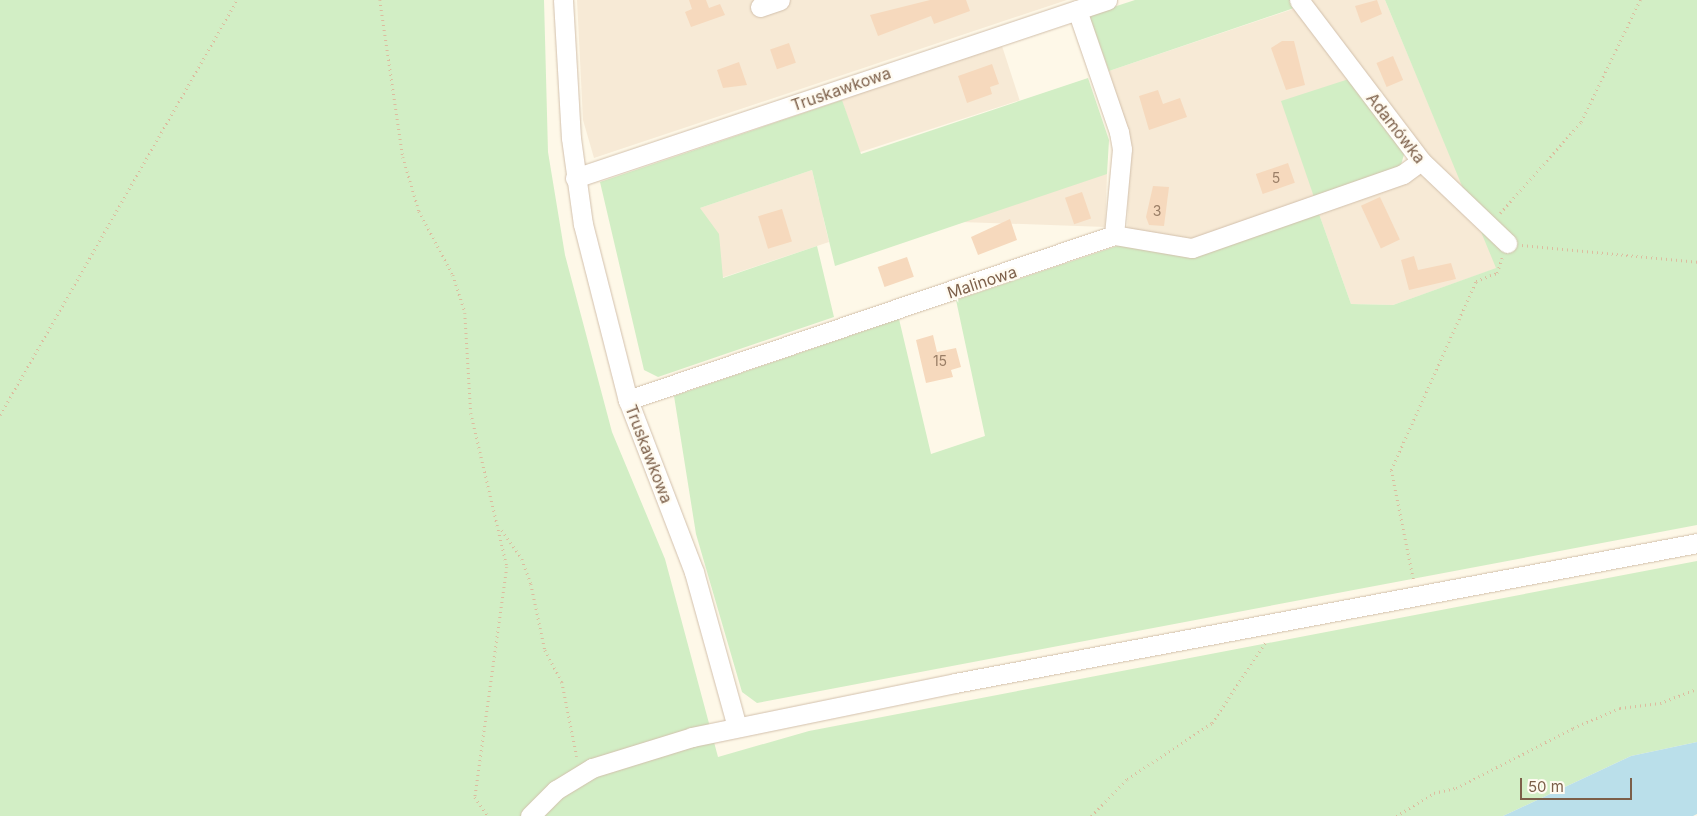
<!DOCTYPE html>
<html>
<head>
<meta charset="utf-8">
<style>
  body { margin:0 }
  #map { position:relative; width:1697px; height:816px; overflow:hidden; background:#fef8e8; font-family:Inter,sans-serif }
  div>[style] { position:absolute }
  .residential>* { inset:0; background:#f7ead6; transform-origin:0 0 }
  .green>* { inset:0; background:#d2eec5 }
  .water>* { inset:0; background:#badfea }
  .building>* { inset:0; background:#f6d9bd; transform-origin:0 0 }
  .path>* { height:2.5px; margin-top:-1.25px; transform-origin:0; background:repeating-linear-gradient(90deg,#dcbc9f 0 1px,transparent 0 5px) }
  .roads { filter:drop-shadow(0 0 1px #d2c0ac) drop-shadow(0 0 1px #d2c0ac) }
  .minor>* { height:19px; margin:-9.5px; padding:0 9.5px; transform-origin:9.5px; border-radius:9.5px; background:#fff }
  span { translate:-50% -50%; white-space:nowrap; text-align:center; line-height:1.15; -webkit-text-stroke:4.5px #fffbf1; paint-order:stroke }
  .number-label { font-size:14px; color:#9a7e66 }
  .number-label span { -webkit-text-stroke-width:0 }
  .street-label { font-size:16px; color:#7c5f49 }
  .scale { position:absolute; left:1520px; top:778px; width:112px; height:22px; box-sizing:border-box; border:2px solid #7c5f49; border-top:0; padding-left:6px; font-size:15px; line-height:18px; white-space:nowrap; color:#7c5f49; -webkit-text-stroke:4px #fffbf1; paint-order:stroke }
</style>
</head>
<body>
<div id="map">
  <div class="residential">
    <div style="clip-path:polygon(577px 0,1067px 0,594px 158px,583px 120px)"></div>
    <div style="clip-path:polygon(1291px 0,1385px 0,1497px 268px,1393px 305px,1351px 304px,1318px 211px,1426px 172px,1406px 148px,1315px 200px,1193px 243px,1127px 232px,1130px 137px,1109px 71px,1296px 8px)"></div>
    <div style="left:1002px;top:46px;width:57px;height:169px;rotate:72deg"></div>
    <div style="clip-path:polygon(812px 170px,829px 242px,652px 301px,700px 208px)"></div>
    <div style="left:1107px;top:174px;width:53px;height:287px;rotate:92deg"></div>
  </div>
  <div class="green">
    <div style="clip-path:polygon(0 0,544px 0,548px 152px,565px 255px,612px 432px,665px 559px,718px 757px,809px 731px,1697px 561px,1697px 742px,1631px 756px,1503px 816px,0 816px)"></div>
    <div style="clip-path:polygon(1135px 0,1291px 0,1297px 7px,1109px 71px,1089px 15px)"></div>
    <div style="clip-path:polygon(1385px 0,1697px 0,1697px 525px,757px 703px,742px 692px,696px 534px,674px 396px,899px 319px,931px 454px,985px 436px,956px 300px,1126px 243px,1195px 255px,1318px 211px,1351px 304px,1393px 305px,1496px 268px)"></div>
    <div style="clip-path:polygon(1088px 78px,1109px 140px,1107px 174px,835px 266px,812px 170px,700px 208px,719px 234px,723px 278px,817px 246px,834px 317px,658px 377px,644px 370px,600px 182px,842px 100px,861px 154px)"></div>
    <div style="clip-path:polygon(1352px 78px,1406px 148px,1400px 168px,1315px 200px,1281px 101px)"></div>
  </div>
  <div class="water">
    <div style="clip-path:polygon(1697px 742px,1697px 814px,1693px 816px,1503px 816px,1631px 756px)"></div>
  </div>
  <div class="building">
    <div style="clip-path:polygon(689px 0,706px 0,709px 8px,720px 4px,725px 15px,691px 27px,685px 12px,692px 9px)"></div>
    <div style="clip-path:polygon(930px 0,966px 0,970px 11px,934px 24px,931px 16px,878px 36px,870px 15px)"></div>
    <div style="clip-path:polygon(1377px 0,1382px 14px,1361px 23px,1355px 6px)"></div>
    <div style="clip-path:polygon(1282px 41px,1294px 41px,1305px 85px,1286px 90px,1271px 48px)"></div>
    <div style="left:789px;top:43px;width:21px;height:20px;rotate:71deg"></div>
    <div style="left:1393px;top:56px;width:26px;height:18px;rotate:67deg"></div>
    <div style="clip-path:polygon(739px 62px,747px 85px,723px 88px,717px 70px)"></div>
    <div style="clip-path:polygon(992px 64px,999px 84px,990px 87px,992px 94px,967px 103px,958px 76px)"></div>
    <div style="clip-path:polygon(1158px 90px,1163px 104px,1180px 98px,1187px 117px,1149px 130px,1139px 96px)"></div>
    <div style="left:1288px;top:163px;width:21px;height:34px;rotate:71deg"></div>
    <div style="clip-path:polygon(1153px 186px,1169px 187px,1164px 226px,1149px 225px,1146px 217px)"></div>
    <div style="left:1082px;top:192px;width:28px;height:18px;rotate:71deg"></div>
    <div style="left:1380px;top:197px;width:47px;height:21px;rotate:65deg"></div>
    <div style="left:782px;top:209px;width:34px;height:25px;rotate:73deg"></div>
    <div style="clip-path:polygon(1010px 219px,1017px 240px,978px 255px,971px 237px)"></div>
    <div style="clip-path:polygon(1414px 256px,1418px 270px,1451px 263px,1456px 279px,1409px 290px,1401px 260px)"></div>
    <div style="left:907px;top:257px;width:21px;height:31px;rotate:71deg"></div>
    <div style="clip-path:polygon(933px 335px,937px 352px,956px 348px,961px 367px,951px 370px,953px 377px,926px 383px,916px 340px)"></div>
  </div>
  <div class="path">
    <div style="left:380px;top:0;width:159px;rotate:81.7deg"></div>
    <div style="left:403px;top:157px;width:56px;rotate:73.5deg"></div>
    <div style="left:419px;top:211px;width:72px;rotate:62deg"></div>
    <div style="left:453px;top:275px;width:40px;rotate:72deg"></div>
    <div style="left:465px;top:313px;width:100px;rotate:86.6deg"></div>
    <div style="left:471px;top:413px;width:158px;rotate:76.8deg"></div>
    <div style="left:507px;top:567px;width:232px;rotate:97.9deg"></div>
    <div style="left:475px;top:797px;width:23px;rotate:56deg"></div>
    <div style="left:1500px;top:213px;width:122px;rotate:-48.3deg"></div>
    <div style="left:1581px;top:122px;width:136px;rotate:-64.2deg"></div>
    <div style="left:1522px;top:245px;width:176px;rotate:5.5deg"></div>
    <div style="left:0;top:415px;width:478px;rotate:-60.3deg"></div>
    <div style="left:502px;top:530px;width:35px;rotate:55deg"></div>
    <div style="left:522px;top:559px;width:27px;rotate:70deg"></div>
    <div style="left:531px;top:584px;width:67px;rotate:78deg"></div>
    <div style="left:545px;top:650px;width:36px;rotate:62deg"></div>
    <div style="left:562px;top:682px;width:76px;rotate:78.7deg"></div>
    <div style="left:1413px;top:579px;width:111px;rotate:-101.4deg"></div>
    <div style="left:1391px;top:470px;width:207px;rotate:-65.8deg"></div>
    <div style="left:1476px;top:281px;width:22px;rotate:-21deg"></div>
    <div style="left:1497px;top:273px;width:16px;rotate:-72deg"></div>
    <div style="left:1091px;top:816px;width:52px;rotate:-45.8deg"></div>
    <div style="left:1127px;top:779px;width:102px;rotate:-33.4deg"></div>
    <div style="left:1212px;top:723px;width:98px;rotate:-56.6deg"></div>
    <div style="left:1396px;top:816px;width:44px;rotate:-31.2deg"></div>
    <div style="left:1434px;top:793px;width:23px;rotate:-13deg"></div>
    <div style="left:1456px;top:788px;width:131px;rotate:-27.1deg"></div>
    <div style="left:1573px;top:728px;width:51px;rotate:-23.1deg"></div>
    <div style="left:1620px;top:708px;width:40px;rotate:-7.1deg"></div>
    <div style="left:1660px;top:703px;width:40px;rotate:-21deg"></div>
  </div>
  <div class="roads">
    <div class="minor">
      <div style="left:563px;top:0;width:138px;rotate:86.7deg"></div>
      <div style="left:571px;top:138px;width:87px;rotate:82.1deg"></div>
      <div style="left:583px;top:224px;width:182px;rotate:75.7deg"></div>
      <div style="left:628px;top:400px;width:184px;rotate:69deg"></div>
      <div style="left:694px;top:572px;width:161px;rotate:74.5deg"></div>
      <div style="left:1299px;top:0;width:202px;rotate:52.8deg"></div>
      <div style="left:1421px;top:161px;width:119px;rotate:43.6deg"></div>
      <div style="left:760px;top:7px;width:21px;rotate:-19deg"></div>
      <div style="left:575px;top:178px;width:561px;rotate:-18.5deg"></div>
      <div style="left:1114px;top:235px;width:79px;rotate:9.5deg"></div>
      <div style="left:1192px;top:248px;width:224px;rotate:-19.3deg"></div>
      <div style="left:1403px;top:174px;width:22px;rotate:-36deg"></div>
      <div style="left:628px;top:400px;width:513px;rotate:-18.75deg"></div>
      <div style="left:1114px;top:235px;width:86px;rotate:-84.7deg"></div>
      <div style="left:1122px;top:149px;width:17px;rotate:-100deg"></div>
      <div style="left:1119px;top:132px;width:129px;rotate:-109deg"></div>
      <div style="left:530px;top:816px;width:37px;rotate:-45deg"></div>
      <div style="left:556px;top:790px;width:42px;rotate:-31.4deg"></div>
      <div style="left:592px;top:768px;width:105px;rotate:-17.2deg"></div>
      <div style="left:692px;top:737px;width:268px;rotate:-11.6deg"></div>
      <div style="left:955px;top:683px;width:755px;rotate:-10.68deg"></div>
    </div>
  </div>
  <div class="number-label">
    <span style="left:1276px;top:178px">5</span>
    <span style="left:1157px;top:211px">3</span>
    <span style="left:940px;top:361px">15</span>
  </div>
  <div class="street-label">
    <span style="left:841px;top:89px;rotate:-19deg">Truskawkowa</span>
    <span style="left:1396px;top:128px;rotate:52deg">Adamówka</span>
    <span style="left:982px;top:282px;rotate:-18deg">Malinowa</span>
    <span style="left:649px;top:454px;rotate:69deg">Truskawkowa</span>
  </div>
  <div class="scale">50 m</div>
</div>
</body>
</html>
